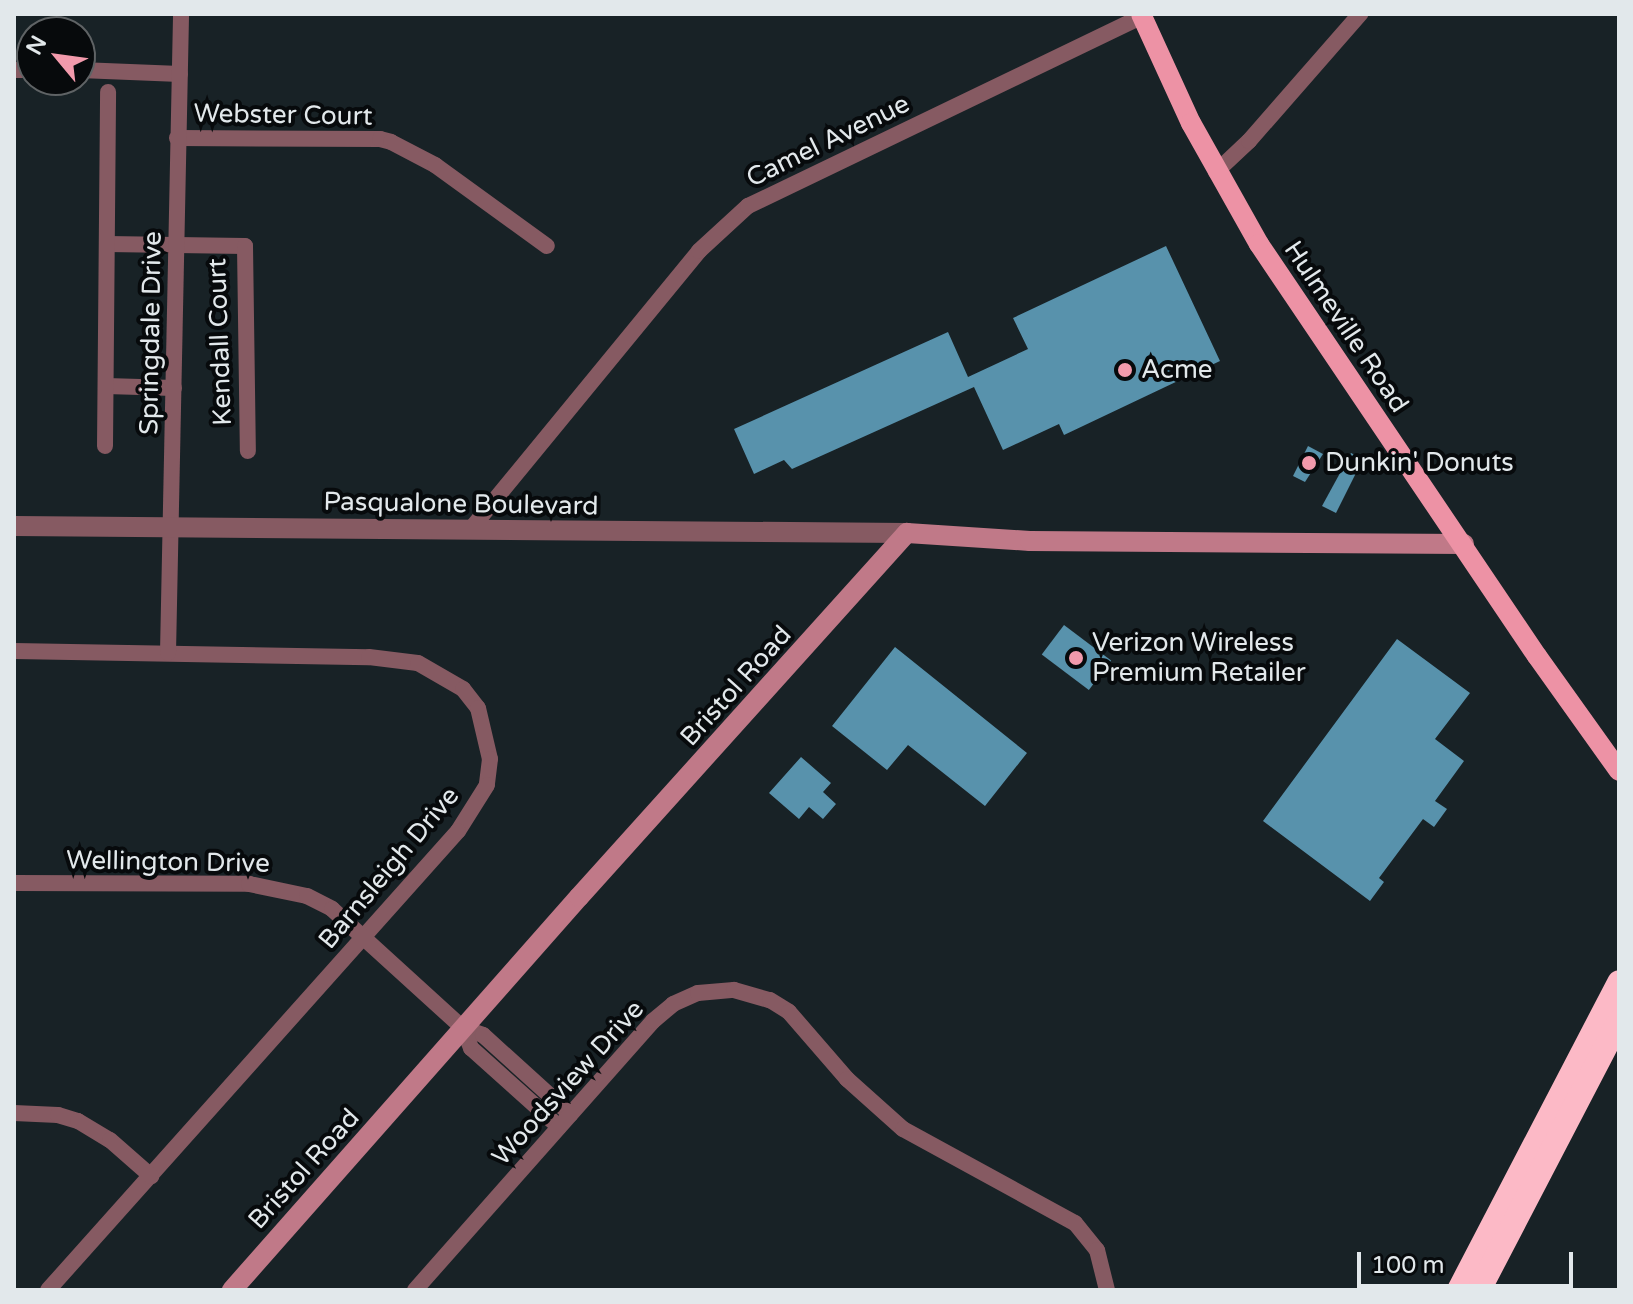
<!DOCTYPE html>
<html>
<head>
<meta charset="utf-8">
<style>
  body { margin:0 }
  #map { position:relative; width:1633px; height:1304px; overflow:hidden; background:#182226; font-family:"Varela Round",sans-serif }
  div>[style] { position:absolute }
  .building>* { inset:0; background:#5892ac; transform-origin:0 0 }
  .minor>* { height:16px; margin:-8px; padding:0 8px; transform-origin:8px; border-radius:8px; background:#865a62 }
  .tertiary>* { height:20px; margin:-10px; padding:0 10px; transform-origin:10px; border-radius:10px; background:#865a62 }
  .secondary>* { height:20px; margin:-10px; padding:0 10px; transform-origin:10px; border-radius:10px; background:#c07988 }
  .primary>* { height:20px; margin:-10px; padding:0 10px; transform-origin:10px; border-radius:10px; background:#ed92a5 }
  .motorway>* { height:24px; margin:-12px; padding:0 12px; transform-origin:12px; border-radius:12px; background:#fcb9c6 }
  .dots>* { width:22px; height:22px; translate:-50% -50%; box-sizing:border-box; border:4px solid #070a0c; border-radius:50% }
  span { translate:-50% -50%; white-space:nowrap; text-align:center; line-height:1.15; -webkit-text-stroke:8px #070a0c; paint-order:stroke }
  .street-label { font-size:26px; color:#e2e8eb }
  .poi-label { font-size:26px; color:#e2e8eb }
  .left { translate:0 -50%; text-align:left }
  .frame { position:absolute; inset:0; border:16px solid #e2e8eb; pointer-events:none }
  .north { position:absolute; left:16px; top:16px; width:80px; height:80px; box-sizing:border-box; background:#070a0c; border:2px solid #5f6365; border-radius:50%; rotate:299deg; font-size:22px; font-weight:700; line-height:32px; text-align:center; color:#e2e8eb }
  .north::after { content:''; display:block; margin:auto; width:28px; height:36px; background:#f29aac; clip-path:polygon(50% 0,100% 100%,50% 72%,0 100%) }
  .scale { position:absolute; left:1357px; top:1252px; width:216px; height:36px; box-sizing:border-box; border:4px solid #e2e8eb; border-top:0; padding-left:10px; font-size:24px; line-height:28px; white-space:nowrap; color:#e2e8eb; -webkit-text-stroke:6px #070a0c; paint-order:stroke }
</style>
</head>
<body>
<div id="map">
  <div class="building">
    <div style="clip-path:polygon(1166px 246px,1220px 361px,1064px 435px,1059px 424px,1003px 450px,974px 387px,792px 469px,784px 460px,754px 474px,734px 429px,948px 332px,968px 377px,1028px 349px,1013px 318px)"></div>
    <div style="clip-path:polygon(1308px 446px,1323px 454px,1305px 482px,1293px 476px)"></div>
    <div style="clip-path:polygon(1351px 453px,1363px 459px,1336px 513px,1322px 506px)"></div>
    <div style="left:1064px;top:625px;width:59px;height:37px;rotate:37deg"></div>
    <div style="clip-path:polygon(1397px 639px,1470px 693px,1435px 739px,1464px 761px,1435px 801px,1447px 809px,1434px 827px,1423px 819px,1379px 878px,1384px 882px,1370px 901px,1263px 821px)"></div>
    <div style="clip-path:polygon(895px 647px,1027px 753px,985px 806px,908px 745px,887px 770px,832px 726px)"></div>
    <div style="clip-path:polygon(801px 757px,831px 783px,823px 792px,836px 804px,823px 819px,809px 807px,799px 819px,769px 793px)"></div>
  </div>
  <div class="minor">
    <div style="left:14px;top:70px;width:18px"></div>
    <div style="left:80px;top:70px;width:100px;rotate:2.3deg"></div>
    <div style="left:177px;top:138px;width:203px;rotate:0.3deg"></div>
    <div style="left:380px;top:139px;width:11px;rotate:15deg"></div>
    <div style="left:391px;top:142px;width:50px;rotate:27.6deg"></div>
    <div style="left:435px;top:165px;width:138px;rotate:35.9deg"></div>
    <div style="left:1216px;top:172px;width:45px;rotate:-43.2deg"></div>
    <div style="left:1249px;top:141px;width:169px;rotate:-48.8deg"></div>
    <div style="left:107px;top:244px;width:138px;rotate:0.8deg"></div>
    <div style="left:245px;top:246px;width:205px;rotate:89.2deg"></div>
    <div style="left:106px;top:386px;width:68px;rotate:1.7deg"></div>
    <div style="left:105px;top:446px;width:354px;rotate:-89.5deg"></div>
    <div style="left:470px;top:530px;width:361px;rotate:-50.6deg"></div>
    <div style="left:699px;top:251px;width:67px;rotate:-42.6deg"></div>
    <div style="left:748px;top:206px;width:437px;rotate:-25.7deg"></div>
    <div style="left:14px;top:651px;width:355px;rotate:1deg"></div>
    <div style="left:369px;top:657px;width:49px;rotate:7deg"></div>
    <div style="left:418px;top:663px;width:52px;rotate:30deg"></div>
    <div style="left:463px;top:689px;width:24px;rotate:52deg"></div>
    <div style="left:478px;top:708px;width:52px;rotate:76.8deg"></div>
    <div style="left:490px;top:759px;width:26px;rotate:97deg"></div>
    <div style="left:487px;top:785px;width:54px;rotate:122.2deg"></div>
    <div style="left:458px;top:831px;width:615px;rotate:131.77deg"></div>
    <div style="left:168px;top:653px;width:639px;rotate:-88.83deg"></div>
    <div style="left:14px;top:883px;width:235px;rotate:0.2deg"></div>
    <div style="left:249px;top:884px;width:59px;rotate:11.7deg"></div>
    <div style="left:307px;top:896px;width:28px;rotate:27deg"></div>
    <div style="left:332px;top:909px;width:177px;rotate:42.3deg"></div>
    <div style="left:463px;top:1028px;width:21px;rotate:19deg"></div>
    <div style="left:483px;top:1035px;width:118px;rotate:42.2deg"></div>
    <div style="left:463px;top:1028px;width:22px;rotate:68deg"></div>
    <div style="left:471px;top:1048px;width:118px;rotate:41.9deg"></div>
    <div style="left:14px;top:1113px;width:44px;rotate:2.6deg"></div>
    <div style="left:58px;top:1115px;width:21px;rotate:17deg"></div>
    <div style="left:78px;top:1121px;width:37px;rotate:31deg"></div>
    <div style="left:110px;top:1140px;width:55px;rotate:41.3deg"></div>
    <div style="left:415px;top:1290px;width:359px;rotate:-48.5deg"></div>
    <div style="left:653px;top:1021px;width:26px;rotate:-40deg"></div>
    <div style="left:673px;top:1004px;width:27px;rotate:-24deg"></div>
    <div style="left:698px;top:993px;width:36px;rotate:-5deg"></div>
    <div style="left:734px;top:990px;width:37px;rotate:16deg"></div>
    <div style="left:770px;top:1000px;width:22px;rotate:32deg"></div>
    <div style="left:789px;top:1012px;width:89px;rotate:49.1deg"></div>
    <div style="left:847px;top:1079px;width:75px;rotate:41.8deg"></div>
    <div style="left:903px;top:1129px;width:196px;rotate:28.7deg"></div>
    <div style="left:1075px;top:1223px;width:35px;rotate:51deg"></div>
    <div style="left:1097px;top:1250px;width:41px;rotate:76deg"></div>
  </div>
  <div class="tertiary">
    <div style="left:14px;top:526px;width:893px;rotate:0.45deg"></div>
  </div>
  <div class="secondary">
    <div style="left:232px;top:1290px;width:524px;rotate:-48.56deg"></div>
    <div style="left:579px;top:897px;width:490px;rotate:-48deg"></div>
    <div style="left:907px;top:533px;width:123px;rotate:3.7deg"></div>
    <div style="left:1030px;top:541px;width:434px;rotate:0.4deg"></div>
  </div>
  <div class="primary">
    <div style="left:1141px;top:14px;width:120px;rotate:65.4deg"></div>
    <div style="left:1191px;top:123px;width:139px;rotate:60.7deg"></div>
    <div style="left:1259px;top:244px;width:497px;rotate:56deg"></div>
    <div style="left:1537px;top:656px;width:141px;rotate:54.5deg"></div>
  </div>
  <div class="motorway">
    <div style="left:1459px;top:1290px;width:347px;rotate:-62.5deg"></div>
    <div style="left:1479px;top:1290px;width:303px;rotate:-62.5deg"></div>
  </div>
  <div class="dots">
    <div style="left:1125px;top:370px;background:#f29aac"></div>
    <div style="left:1309px;top:463px;background:#f29aac"></div>
    <div style="left:1076px;top:658px;background:#f29aac"></div>
  </div>
  <div class="street-label">
    <span style="left:283px;top:115px;rotate:1deg">Webster Court</span>
    <span style="left:828px;top:141px;rotate:-26deg">Camel Avenue</span>
    <span style="left:1346px;top:327px;rotate:56deg">Hulmeville Road</span>
    <span style="left:151px;top:333px;rotate:-89deg">Springdale Drive</span>
    <span style="left:220px;top:342px;rotate:-92deg">Kendall Court</span>
    <span style="left:461px;top:504px;rotate:1deg">Pasqualone Boulevard</span>
    <span style="left:736px;top:686px;rotate:-48deg">Bristol Road</span>
    <span style="left:168px;top:862px;rotate:1deg">Wellington Drive</span>
    <span style="left:389px;top:868px;rotate:-50deg">Barnsleigh Drive</span>
    <span style="left:568px;top:1083px;rotate:-48deg">Woodsview Drive</span>
    <span style="left:304px;top:1169px;rotate:-48deg">Bristol Road</span>
  </div>
  <div class="poi-label">
    <span class="left" style="left:1141px;top:370px">Acme</span>
    <span class="left" style="left:1325px;top:463px">Dunkin' Donuts</span>
    <span class="left" style="left:1092px;top:658px">Verizon Wireless<br>Premium Retailer</span>
  </div>
  <div class="frame"></div>
  <div class="north">N</div>
  <div class="scale">100 m</div>
</div>
</body>
</html>
